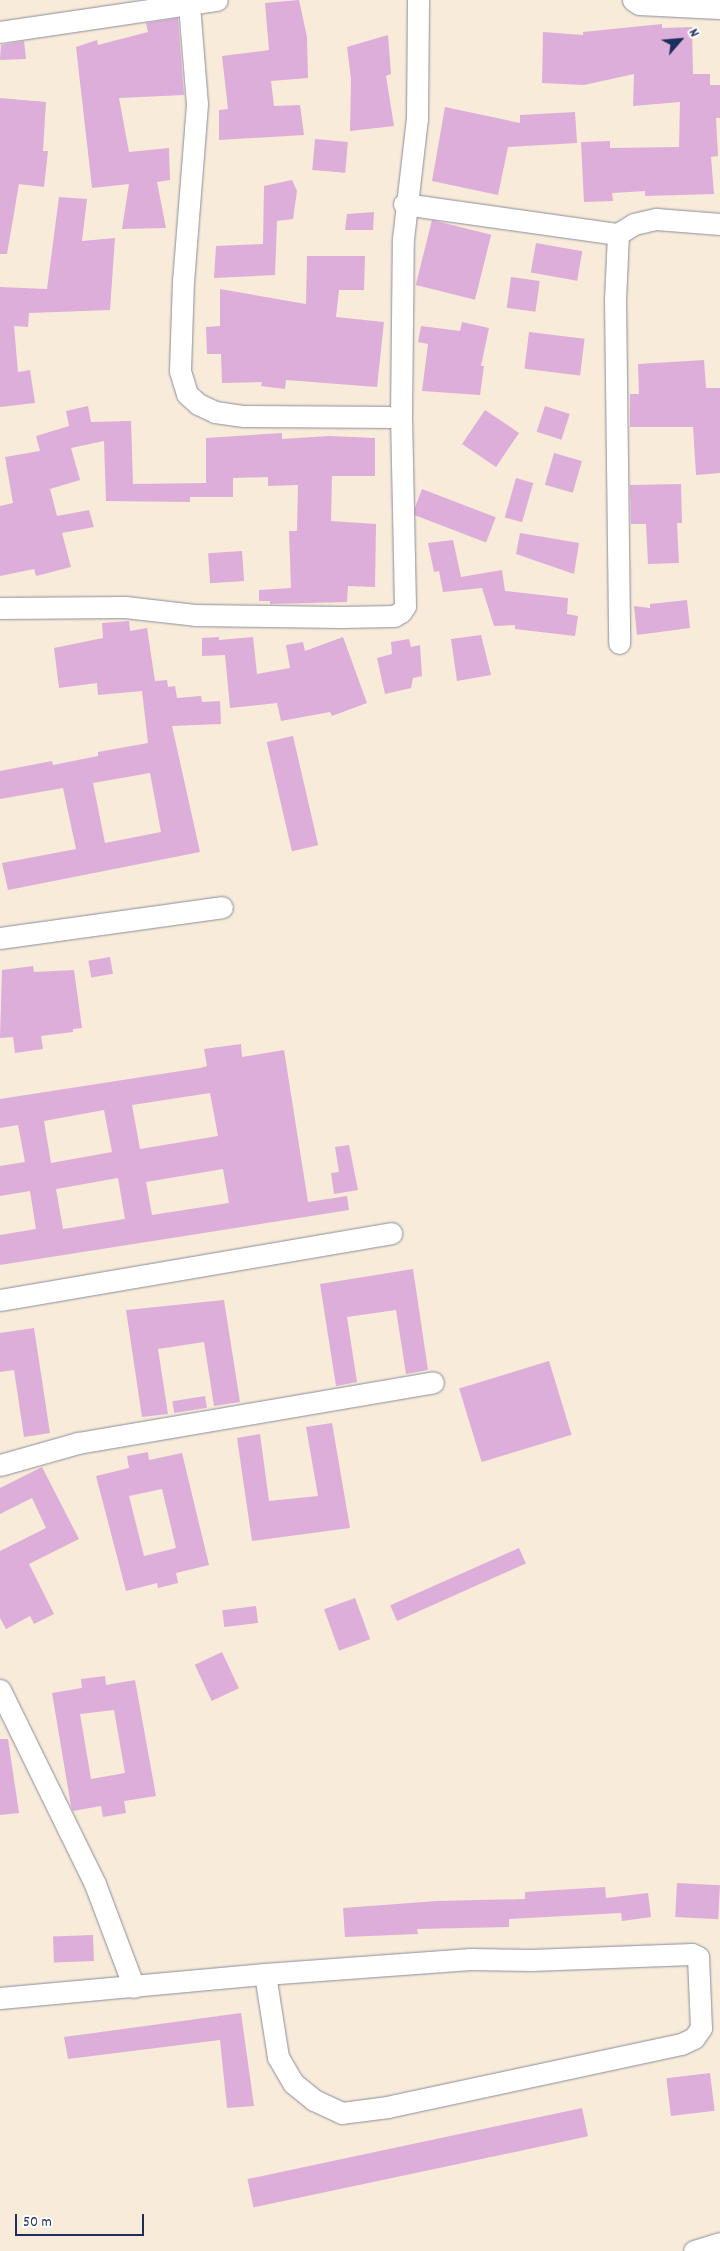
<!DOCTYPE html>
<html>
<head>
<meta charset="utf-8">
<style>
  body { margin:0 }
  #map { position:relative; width:720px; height:2251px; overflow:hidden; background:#f8ebd9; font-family:Dekko,sans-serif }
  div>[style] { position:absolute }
  .building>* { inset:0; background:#ddaeda; transform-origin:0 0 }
  .roads { filter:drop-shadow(0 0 1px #8a8d9c) drop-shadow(0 0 1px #8a8d9c) }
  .minor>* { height:21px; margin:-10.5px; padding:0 10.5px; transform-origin:10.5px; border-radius:10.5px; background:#fff }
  span { translate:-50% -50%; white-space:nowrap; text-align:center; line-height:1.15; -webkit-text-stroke:4px #fff; paint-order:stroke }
  .north { position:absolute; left:655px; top:15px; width:50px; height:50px; -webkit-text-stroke:4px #fff; paint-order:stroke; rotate:63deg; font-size:14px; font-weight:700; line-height:20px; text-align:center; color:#1b2f5e }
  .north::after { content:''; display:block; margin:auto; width:18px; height:22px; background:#1b2f5e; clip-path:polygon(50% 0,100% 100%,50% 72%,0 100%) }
  .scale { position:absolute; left:15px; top:2214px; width:129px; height:22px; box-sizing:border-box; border:2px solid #1b2f5e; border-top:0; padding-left:6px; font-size:15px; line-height:18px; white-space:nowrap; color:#1b2f5e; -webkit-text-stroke:4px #fff; paint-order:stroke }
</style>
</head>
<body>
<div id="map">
  <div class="building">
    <div style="clip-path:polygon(299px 0,307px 37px,308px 78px,271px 81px,274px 106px,300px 105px,304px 135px,219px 140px,219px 110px,228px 109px,222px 56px,269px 50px,265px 3px)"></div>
    <div style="clip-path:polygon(178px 18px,184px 95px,119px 98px,129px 152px,169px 148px,170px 180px,157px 182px,166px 228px,122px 229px,129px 184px,92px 188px,76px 47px,97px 40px,98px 45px,148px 32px,146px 23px)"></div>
    <div style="clip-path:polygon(662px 24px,662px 28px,692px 27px,693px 74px,710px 74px,710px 85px,720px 85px,720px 118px,716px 118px,718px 156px,711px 157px,714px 194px,645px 196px,645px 191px,612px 193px,613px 201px,584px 202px,581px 142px,610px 141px,610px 148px,679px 147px,680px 102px,633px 106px,634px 74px,584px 85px,542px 83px,543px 32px,583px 35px,583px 32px)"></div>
    <div style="clip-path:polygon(388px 35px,391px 74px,386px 76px,394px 126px,350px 131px,351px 79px,347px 47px)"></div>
    <div style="clip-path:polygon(24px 41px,26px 59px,0 60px,1px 45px)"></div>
    <div style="clip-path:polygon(0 98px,46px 102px,43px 151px,48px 151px,44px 187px,19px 184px,7px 254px,0 254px)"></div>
    <div style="clip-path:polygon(445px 107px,520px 123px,520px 115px,575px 112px,577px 143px,508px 147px,498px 195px,432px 181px)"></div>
    <div style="left:315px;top:139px;width:33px;height:31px;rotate:5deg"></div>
    <div style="clip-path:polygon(292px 180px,297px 191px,293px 219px,277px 221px,275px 275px,214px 278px,216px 246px,263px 244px,264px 186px)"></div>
    <div style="clip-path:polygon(59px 197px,87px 199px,82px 241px,115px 238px,110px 310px,29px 313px,28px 327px,14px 326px,18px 372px,30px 370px,35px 403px,0 407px,0 287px,47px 289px)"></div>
    <div style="clip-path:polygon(374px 212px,373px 230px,345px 230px,347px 214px)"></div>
    <div style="left:432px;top:220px;width:61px;height:67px;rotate:14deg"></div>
    <div style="left:536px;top:243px;width:47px;height:30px;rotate:10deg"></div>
    <div style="clip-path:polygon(307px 256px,365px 256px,364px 290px,339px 290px,336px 317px,384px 322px,377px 387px,286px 380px,285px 389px,261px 386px,262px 382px,222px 383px,221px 354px,207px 354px,206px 327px,220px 326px,220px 289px,306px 304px)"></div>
    <div style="left:511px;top:277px;width:29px;height:31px;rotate:8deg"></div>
    <div style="clip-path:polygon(462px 322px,489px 328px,481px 366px,484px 366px,480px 395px,422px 391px,428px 344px,418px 342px,421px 326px,460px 331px)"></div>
    <div style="left:529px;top:332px;width:56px;height:37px;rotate:7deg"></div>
    <div style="clip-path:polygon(704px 360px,706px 388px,720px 388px,720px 473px,696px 475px,693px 427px,630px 427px,630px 394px,639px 394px,638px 364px)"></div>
    <div style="clip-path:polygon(88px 406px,91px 422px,131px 421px,133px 484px,206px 483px,206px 438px,282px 433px,282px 439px,329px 436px,375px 438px,375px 476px,332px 476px,331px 521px,376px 524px,375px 587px,348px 586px,347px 602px,270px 604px,270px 601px,259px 601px,259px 590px,291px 588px,289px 531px,297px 531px,298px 485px,268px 486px,268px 477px,233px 478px,233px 497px,190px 497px,190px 502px,106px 501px,104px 441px,71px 448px,80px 480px,50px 489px,57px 516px,89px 510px,94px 527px,62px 533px,71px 567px,36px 576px,34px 569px,0 576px,0 506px,13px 503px,5px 457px,40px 451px,36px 436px,69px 426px,66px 411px)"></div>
    <div style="left:545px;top:406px;width:26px;height:27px;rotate:18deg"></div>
    <div style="left:485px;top:410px;width:41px;height:41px;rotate:34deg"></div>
    <div style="left:554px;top:453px;width:29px;height:33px;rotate:16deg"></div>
    <div style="left:516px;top:478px;width:18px;height:41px;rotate:16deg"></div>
    <div style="clip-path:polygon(681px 484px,682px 523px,677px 523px,679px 563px,648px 564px,646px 524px,631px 524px,630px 485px)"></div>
    <div style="left:422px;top:489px;width:79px;height:27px;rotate:21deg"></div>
    <div style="clip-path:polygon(520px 533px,579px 543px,574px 574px,516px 554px)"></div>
    <div style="clip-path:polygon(453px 540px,461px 577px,502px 570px,505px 591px,568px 598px,567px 614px,578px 616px,575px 636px,515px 629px,515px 625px,494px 626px,482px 588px,443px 592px,439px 571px,434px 572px,428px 543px)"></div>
    <div style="left:242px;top:551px;width:30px;height:34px;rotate:86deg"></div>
    <div style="clip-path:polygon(687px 600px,690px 628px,637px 635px,634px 606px,650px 608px,650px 604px)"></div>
    <div style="clip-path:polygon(evenodd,129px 621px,130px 631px,147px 628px,155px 681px,167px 680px,168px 687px,175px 686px,177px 698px,201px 696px,202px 702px,220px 701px,221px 724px,172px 726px,200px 852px,8px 890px,2px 863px,76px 849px,63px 788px,0 799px,0 771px,52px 761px,53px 765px,98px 756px,98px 752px,148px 743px,142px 691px,98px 695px,97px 683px,59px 688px,54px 648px,103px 638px,102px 623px,129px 621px,150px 773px,161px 832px,105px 843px,93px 783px,150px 773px)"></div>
    <div style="clip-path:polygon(481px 635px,491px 675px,457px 681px,451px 639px)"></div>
    <div style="clip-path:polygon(219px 637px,219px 640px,253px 637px,257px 674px,290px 668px,286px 645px,303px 642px,305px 651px,343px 637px,367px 703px,332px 716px,330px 712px,281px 721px,277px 703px,230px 708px,225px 655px,202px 656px,202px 638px)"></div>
    <div style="clip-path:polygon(409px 639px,411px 647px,420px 645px,422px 676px,413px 678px,411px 688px,385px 694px,377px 658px,392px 654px,391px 642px)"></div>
    <div style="left:293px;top:736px;width:112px;height:27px;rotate:77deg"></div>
    <div style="left:110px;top:957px;width:17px;height:22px;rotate:80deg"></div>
    <div style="clip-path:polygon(33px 966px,34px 972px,74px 970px,82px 1028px,73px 1029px,73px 1032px,41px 1036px,43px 1049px,15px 1053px,13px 1037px,0 1038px,2px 970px)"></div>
    <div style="clip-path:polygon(evenodd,241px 1044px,242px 1057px,284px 1050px,308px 1202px,347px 1196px,349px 1210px,0 1265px,0 1235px,36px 1229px,30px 1191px,0 1196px,0 1166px,25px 1162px,18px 1125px,0 1128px,0 1099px,200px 1068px,207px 1066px,204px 1049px,241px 1044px,210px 1093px,218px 1136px,140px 1149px,132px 1105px,210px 1093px,241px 1044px,104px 1110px,112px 1152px,51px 1163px,44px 1121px,104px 1110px,241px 1044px,223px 1169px,229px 1203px,152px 1215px,146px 1182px,223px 1169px,241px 1044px,118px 1178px,125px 1219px,63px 1229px,56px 1189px,118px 1178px)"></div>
    <div style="clip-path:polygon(349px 1145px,358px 1190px,334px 1194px,331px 1173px,339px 1172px,335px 1147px)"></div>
    <div style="clip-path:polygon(413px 1269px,428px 1370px,406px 1374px,396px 1310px,347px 1317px,357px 1382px,336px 1386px,320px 1284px)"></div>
    <div style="clip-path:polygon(224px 1300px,240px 1402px,214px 1406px,204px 1342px,158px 1349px,168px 1414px,142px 1417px,126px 1310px)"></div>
    <div style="clip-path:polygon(34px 1328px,50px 1433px,24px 1437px,14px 1370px,0 1372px,0 1333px)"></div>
    <div style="left:549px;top:1361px;width:77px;height:94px;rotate:73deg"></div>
    <div style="left:205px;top:1396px;width:12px;height:33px;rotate:81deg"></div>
    <div style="clip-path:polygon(332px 1423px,350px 1528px,252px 1541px,237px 1438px,260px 1434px,269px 1501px,318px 1496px,306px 1427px)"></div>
    <div style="clip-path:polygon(evenodd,148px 1452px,149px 1460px,182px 1453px,209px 1565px,176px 1573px,178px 1583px,158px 1588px,157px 1583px,126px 1591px,96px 1476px,129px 1468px,127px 1456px,148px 1452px,162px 1489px,176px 1548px,144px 1556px,129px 1496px,162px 1489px)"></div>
    <div style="clip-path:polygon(42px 1467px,79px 1539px,29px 1564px,54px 1614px,34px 1624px,30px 1616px,6px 1629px,0 1618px,0 1551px,46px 1528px,32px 1498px,0 1514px,0 1488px)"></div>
    <div style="left:519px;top:1548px;width:17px;height:141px;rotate:66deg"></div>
    <div style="left:355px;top:1598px;width:44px;height:33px;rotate:70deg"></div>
    <div style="left:256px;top:1606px;width:17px;height:34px;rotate:83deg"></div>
    <div style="left:222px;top:1652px;width:40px;height:30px;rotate:65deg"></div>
    <div style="clip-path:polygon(evenodd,105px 1676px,106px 1685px,135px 1680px,156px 1796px,124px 1801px,126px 1813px,103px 1817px,101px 1806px,73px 1811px,71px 1806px,52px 1693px,82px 1688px,81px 1679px,105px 1676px,114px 1710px,125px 1773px,91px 1779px,80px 1714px,114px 1710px)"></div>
    <div style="clip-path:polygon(0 1739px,8px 1739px,19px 1813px,0 1815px)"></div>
    <div style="left:677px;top:1883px;width:43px;height:34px;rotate:3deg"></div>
    <div style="clip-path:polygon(605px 1887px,606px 1898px,648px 1893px,651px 1917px,622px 1921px,621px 1913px,509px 1919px,509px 1927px,417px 1929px,418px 1934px,345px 1937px,343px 1908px,437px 1901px,525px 1899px,525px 1892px)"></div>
    <div style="left:93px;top:1935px;width:26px;height:40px;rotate:88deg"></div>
    <div style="clip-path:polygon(241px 2013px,254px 2106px,227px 2108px,220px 2040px,68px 2059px,64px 2037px)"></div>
    <div style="left:710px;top:2073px;width:38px;height:44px;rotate:83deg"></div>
    <div style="left:582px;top:2108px;width:29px;height:342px;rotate:78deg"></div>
  </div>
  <div class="roads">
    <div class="minor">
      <div style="left:633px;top:0;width:7px;rotate:34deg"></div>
      <div style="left:639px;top:4px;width:80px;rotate:2.9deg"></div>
      <div style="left:189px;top:5px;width:99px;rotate:85.4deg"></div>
      <div style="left:197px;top:104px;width:177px;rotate:94.5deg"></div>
      <div style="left:183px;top:280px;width:91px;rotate:91.9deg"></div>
      <div style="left:180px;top:371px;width:24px;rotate:73deg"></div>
      <div style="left:187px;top:394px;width:15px;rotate:42deg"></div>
      <div style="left:198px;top:404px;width:19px;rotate:25deg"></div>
      <div style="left:215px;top:412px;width:29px;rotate:8deg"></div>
      <div style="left:244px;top:416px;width:157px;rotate:0.4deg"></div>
      <div style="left:0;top:32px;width:219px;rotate:-8.4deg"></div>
      <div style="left:404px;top:204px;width:216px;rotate:8deg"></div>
      <div style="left:618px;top:234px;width:19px;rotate:-32deg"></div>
      <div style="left:634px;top:224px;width:23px;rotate:-13deg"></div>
      <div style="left:656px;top:219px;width:64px;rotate:4.5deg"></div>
      <div style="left:618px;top:234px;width:65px;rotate:92.6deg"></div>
      <div style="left:615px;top:299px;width:344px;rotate:89.3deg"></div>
      <div style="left:0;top:608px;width:125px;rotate:-0.5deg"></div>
      <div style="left:125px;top:607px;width:70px;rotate:6.5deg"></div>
      <div style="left:195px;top:615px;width:146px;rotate:0.8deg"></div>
      <div style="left:341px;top:617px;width:53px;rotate:-1.1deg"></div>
      <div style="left:394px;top:616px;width:8px;rotate:-30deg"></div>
      <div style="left:401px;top:612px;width:7px;rotate:-56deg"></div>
      <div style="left:405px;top:606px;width:189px;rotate:-91.2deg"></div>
      <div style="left:401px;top:417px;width:178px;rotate:-89.4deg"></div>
      <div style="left:403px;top:239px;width:122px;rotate:-83.4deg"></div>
      <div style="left:417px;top:118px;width:118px;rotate:-89.5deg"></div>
      <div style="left:0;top:938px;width:224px;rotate:-7.9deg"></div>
      <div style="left:0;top:1300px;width:397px;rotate:-9.7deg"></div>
      <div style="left:0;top:1465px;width:81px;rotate:-15.8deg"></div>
      <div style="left:78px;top:1443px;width:360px;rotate:-9.7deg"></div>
      <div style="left:0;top:1690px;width:216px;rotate:63.9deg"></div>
      <div style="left:95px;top:1884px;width:110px;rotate:69.3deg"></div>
      <div style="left:0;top:1998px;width:266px;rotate:-5.2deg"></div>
      <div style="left:265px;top:1974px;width:206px;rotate:-4.2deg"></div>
      <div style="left:470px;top:1959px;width:61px;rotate:0.9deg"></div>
      <div style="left:531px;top:1960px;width:161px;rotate:-2.1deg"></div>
      <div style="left:692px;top:1954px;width:7px;rotate:27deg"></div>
      <div style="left:698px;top:1957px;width:71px;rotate:87.6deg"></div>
      <div style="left:701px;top:2028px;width:12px;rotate:125deg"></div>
      <div style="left:694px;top:2038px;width:14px;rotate:155deg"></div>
      <div style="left:681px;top:2044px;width:300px;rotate:167.9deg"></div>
      <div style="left:388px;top:2107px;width:46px;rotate:172.6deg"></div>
      <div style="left:342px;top:2113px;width:31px;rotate:-155deg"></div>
      <div style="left:314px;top:2100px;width:27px;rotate:-141deg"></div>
      <div style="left:293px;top:2083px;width:30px;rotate:-120deg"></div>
      <div style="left:278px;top:2057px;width:84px;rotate:-98.9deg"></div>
      <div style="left:694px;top:2251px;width:27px;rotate:-17deg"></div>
    </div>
  </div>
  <div class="north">N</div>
  <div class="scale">50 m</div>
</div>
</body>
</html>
